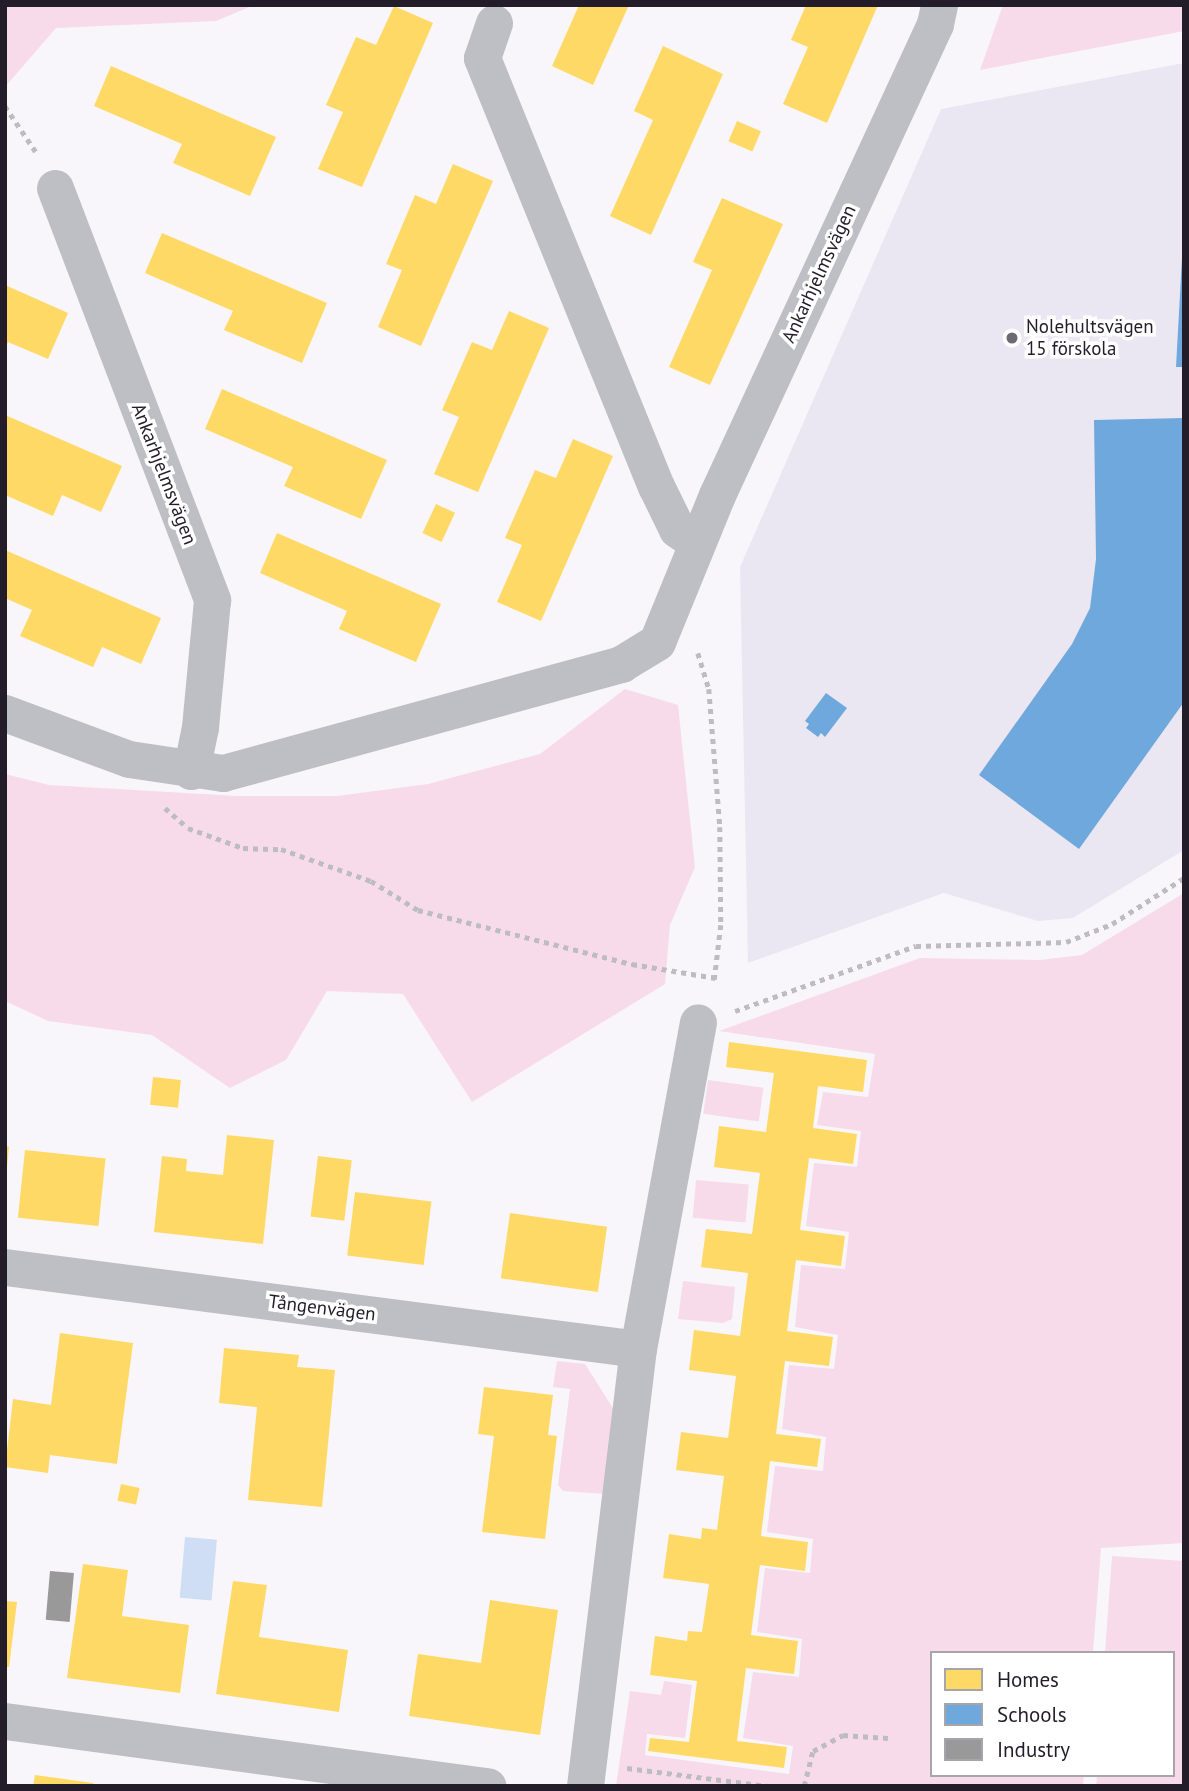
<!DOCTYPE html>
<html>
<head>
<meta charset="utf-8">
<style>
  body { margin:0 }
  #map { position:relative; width:1189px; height:1791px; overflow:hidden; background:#f8f6fb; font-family:"PT Sans",sans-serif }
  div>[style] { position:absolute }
  .built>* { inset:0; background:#ebe7f2 }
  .green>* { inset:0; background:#f7dbea; transform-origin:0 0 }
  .water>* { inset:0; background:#cfddf5; transform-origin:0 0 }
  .homes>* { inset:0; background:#ffd966; transform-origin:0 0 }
  .schools>* { inset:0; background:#6fa8dc }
  .industry>* { inset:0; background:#999; transform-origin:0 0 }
  .path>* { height:4.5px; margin-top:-2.25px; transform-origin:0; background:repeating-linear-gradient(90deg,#bdbcc1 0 5px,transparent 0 10px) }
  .street>* { height:37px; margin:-18.5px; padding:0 18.5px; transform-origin:18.5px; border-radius:18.5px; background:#bebfc4 }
  .dots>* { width:19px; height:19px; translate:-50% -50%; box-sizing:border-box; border:4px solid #fff; border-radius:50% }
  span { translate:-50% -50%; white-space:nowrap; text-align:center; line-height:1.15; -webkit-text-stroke:7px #fff; paint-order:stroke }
  .street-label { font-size:19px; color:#221d29 }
  .poi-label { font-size:19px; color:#221d29 }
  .left { translate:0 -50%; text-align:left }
  .frame { position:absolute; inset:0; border:7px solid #221d29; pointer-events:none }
  .legend { position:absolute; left:930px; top:1651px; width:245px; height:126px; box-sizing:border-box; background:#fff; border:2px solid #a7a5a9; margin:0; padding:9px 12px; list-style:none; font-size:21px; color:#221d29 }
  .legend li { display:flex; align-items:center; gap:14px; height:35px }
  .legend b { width:35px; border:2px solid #a7a5a9 }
</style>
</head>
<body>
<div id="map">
  <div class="built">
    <div style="clip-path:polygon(1184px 63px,1184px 850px,1073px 918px,1038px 921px,944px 893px,748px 963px,740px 567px,941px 109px)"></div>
  </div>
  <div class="green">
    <div style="clip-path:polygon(5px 5px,254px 5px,216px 21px,56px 28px,5px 87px)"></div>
    <div style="clip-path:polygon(1003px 5px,1184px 5px,1184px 31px,980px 70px)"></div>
    <div style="clip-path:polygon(625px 689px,678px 705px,695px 867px,670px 925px,665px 984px,472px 1102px,403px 994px,327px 991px,286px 1060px,230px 1088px,152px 1035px,48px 1021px,5px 1001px,5px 774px,49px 785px,237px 796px,337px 796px,428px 784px,540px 754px)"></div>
    <div style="clip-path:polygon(1184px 893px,1184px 1543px,1101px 1548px,1093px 1653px,932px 1653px,932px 1775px,1084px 1775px,1083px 1786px,616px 1786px,630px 1691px,661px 1695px,664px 1681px,692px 1685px,685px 1738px,647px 1734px,645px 1755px,789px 1774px,793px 1746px,743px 1738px,753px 1672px,799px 1677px,802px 1639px,757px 1632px,765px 1568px,810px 1573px,813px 1539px,767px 1532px,775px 1466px,823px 1471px,826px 1437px,782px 1429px,789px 1365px,834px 1369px,838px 1335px,795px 1327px,801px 1265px,845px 1269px,849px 1232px,806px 1226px,814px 1163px,857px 1167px,861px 1131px,817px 1125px,823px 1092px,868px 1097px,875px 1054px,719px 1031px,920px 958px,1040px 960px,1082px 955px)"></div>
    <div style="left:708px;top:1080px;width:56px;height:34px;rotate:8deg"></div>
    <div style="left:696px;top:1180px;width:53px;height:38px;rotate:5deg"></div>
    <div style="clip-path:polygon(683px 1281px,735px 1287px,732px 1319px,723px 1323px,678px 1319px)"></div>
    <div style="clip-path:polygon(557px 1361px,585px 1364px,616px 1413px,606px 1494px,563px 1491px,558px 1485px,570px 1389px,553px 1387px)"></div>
    <div style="clip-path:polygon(1112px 1556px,1184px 1561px,1184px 1786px,1096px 1786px,1097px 1775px,1173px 1775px,1173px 1653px,1105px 1653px)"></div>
  </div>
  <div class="water">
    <div style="left:185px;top:1537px;width:32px;height:61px;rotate:5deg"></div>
  </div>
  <div class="homes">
    <div style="clip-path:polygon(579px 5px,629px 5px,593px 85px,552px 66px)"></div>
    <div style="clip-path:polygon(806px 5px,878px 5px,827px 123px,783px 104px,808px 47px,791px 40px)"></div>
    <div style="clip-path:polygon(394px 6px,433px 23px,362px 187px,318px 169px,343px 112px,326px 105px,356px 37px,376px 45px)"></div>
    <div style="clip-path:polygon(663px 46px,723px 74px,651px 235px,610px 216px,653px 120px,634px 111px)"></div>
    <div style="clip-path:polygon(111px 66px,276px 137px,250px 196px,173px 163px,182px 144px,94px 106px)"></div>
    <div style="left:737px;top:121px;width:26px;height:22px;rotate:23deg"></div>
    <div style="clip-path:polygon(453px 164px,493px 181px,421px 346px,378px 327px,402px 270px,386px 264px,415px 195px,436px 204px)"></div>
    <div style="clip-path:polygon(722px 198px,783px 224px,710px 385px,669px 367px,712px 270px,693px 262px)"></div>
    <div style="clip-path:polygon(162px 233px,327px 303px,302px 363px,224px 330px,233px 311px,145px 273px)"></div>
    <div style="clip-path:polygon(5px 285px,68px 313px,48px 359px,8px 342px,5px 349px)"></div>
    <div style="clip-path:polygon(509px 311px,549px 328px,478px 492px,434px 474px,459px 417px,442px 410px,472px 342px,492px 350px)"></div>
    <div style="clip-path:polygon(222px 389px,387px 460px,361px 519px,284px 486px,293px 467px,205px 429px)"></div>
    <div style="clip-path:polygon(5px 415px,122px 466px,101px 512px,62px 495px,53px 516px,5px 495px)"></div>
    <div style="clip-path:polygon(573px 439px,613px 456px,541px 621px,497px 602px,522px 545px,505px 538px,535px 470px,556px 478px)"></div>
    <div style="left:436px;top:504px;width:21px;height:32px;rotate:25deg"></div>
    <div style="clip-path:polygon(277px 533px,441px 604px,416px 662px,339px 629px,347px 611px,260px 573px)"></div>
    <div style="clip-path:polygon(5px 550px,161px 618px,141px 664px,102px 647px,93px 667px,20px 636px,32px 610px,5px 598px)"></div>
    <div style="clip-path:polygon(729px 1042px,867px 1060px,863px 1092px,818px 1086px,813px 1128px,857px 1134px,853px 1164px,809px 1158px,800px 1230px,845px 1236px,841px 1266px,796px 1260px,787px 1331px,833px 1337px,829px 1366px,785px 1361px,776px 1434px,821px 1439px,817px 1467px,770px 1461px,761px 1536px,808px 1542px,805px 1571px,760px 1565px,751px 1635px,798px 1641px,794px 1674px,746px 1668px,737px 1741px,787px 1747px,784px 1768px,648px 1751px,650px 1738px,689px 1742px,697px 1681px,650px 1675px,655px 1636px,687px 1641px,688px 1631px,702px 1632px,709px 1584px,663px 1578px,669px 1534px,701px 1539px,702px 1528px,717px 1530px,724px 1476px,676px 1470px,681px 1432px,728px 1438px,736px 1376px,689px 1370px,694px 1330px,740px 1336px,748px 1273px,701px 1267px,706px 1229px,752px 1234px,760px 1173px,714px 1167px,719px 1126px,766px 1132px,774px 1073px,726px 1067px)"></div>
    <div style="left:153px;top:1077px;width:28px;height:28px;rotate:6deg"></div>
    <div style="clip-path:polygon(227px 1135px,274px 1140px,263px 1244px,154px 1232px,162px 1156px,187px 1159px,186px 1171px,223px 1175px)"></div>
    <div style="clip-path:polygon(5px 1146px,9px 1147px,7px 1167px,5px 1167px)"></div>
    <div style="left:25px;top:1150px;width:81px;height:68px;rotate:6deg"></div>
    <div style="left:318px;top:1156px;width:34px;height:61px;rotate:7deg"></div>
    <div style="left:355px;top:1192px;width:77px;height:64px;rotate:7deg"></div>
    <div style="left:510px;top:1213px;width:98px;height:66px;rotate:8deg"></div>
    <div style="clip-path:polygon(60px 1333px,133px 1343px,117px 1464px,50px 1455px,48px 1473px,5px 1467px,13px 1399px,51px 1405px)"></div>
    <div style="clip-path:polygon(224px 1348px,299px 1355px,297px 1367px,335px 1370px,322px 1507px,248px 1500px,257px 1407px,219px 1403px)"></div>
    <div style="clip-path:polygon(484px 1387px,553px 1395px,548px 1435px,557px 1436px,545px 1539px,482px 1532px,494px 1436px,478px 1434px)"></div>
    <div style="left:121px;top:1484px;width:19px;height:17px;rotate:12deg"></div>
    <div style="clip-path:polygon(83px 1564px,128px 1570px,122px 1616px,189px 1625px,180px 1693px,67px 1678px)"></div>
    <div style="clip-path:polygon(233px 1581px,267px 1585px,259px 1637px,348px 1650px,339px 1712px,216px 1694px)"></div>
    <div style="clip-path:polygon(490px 1600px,558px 1610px,540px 1735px,409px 1716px,418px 1654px,481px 1663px)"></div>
    <div style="clip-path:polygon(5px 1601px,17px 1602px,9px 1667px,5px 1667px)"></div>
    <div style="clip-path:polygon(35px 1775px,93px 1783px,93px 1786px,33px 1786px)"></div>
  </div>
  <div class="schools">
    <div style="clip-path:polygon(1182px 258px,1184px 258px,1184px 367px,1176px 367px)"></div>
    <div style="clip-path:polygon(1184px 418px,1184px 702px,1079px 849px,979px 775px,1072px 644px,1090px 608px,1096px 559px,1094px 420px)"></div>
    <div style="clip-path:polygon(826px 693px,847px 708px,825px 737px,821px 733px,818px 737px,806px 728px,809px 724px,805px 721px)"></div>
  </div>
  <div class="industry">
    <div style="left:50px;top:1571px;width:24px;height:49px;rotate:5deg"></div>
  </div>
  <div class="path">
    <div style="left:5px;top:106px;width:55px;rotate:56deg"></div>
    <div style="left:698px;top:653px;width:38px;rotate:73deg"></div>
    <div style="left:709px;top:689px;width:138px;rotate:85.4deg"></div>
    <div style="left:720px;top:827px;width:98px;rotate:89.4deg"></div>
    <div style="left:721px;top:925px;width:59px;rotate:96.8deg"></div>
    <div style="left:165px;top:808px;width:30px;rotate:41deg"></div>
    <div style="left:188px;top:828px;width:59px;rotate:20deg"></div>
    <div style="left:243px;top:848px;width:38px;rotate:2deg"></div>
    <div style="left:281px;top:849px;width:96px;rotate:19.6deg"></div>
    <div style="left:371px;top:881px;width:55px;rotate:31.7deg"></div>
    <div style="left:418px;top:910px;width:221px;rotate:14.2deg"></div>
    <div style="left:632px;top:964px;width:85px;rotate:9.5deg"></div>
    <div style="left:735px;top:1011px;width:192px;rotate:-19.8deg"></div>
    <div style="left:916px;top:946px;width:150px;rotate:-1.5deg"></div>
    <div style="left:1066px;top:942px;width:49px;rotate:-21.4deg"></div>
    <div style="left:1112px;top:924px;width:85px;rotate:-32.6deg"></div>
    <div style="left:627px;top:1768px;width:142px;rotate:7.3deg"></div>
    <div style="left:804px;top:1786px;width:36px;rotate:-76deg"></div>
    <div style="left:813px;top:1751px;width:34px;rotate:-28deg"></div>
    <div style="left:843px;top:1735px;width:45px;rotate:3.8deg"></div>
  </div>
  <div class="street">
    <div style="left:494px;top:23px;width:37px;rotate:109deg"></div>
    <div style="left:482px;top:58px;width:462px;rotate:67.9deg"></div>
    <div style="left:656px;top:486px;width:48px;rotate:64deg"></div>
    <div style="left:677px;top:529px;width:24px;rotate:35deg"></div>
    <div style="left:55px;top:188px;width:441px;rotate:69.1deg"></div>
    <div style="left:212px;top:600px;width:128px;rotate:95.4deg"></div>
    <div style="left:200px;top:727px;width:45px;rotate:101.6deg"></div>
    <div style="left:5px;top:713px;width:132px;rotate:20.4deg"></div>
    <div style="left:129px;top:759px;width:95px;rotate:8.5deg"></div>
    <div style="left:223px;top:773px;width:413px;rotate:-15.3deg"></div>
    <div style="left:621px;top:664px;width:42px;rotate:-31.4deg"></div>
    <div style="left:657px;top:642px;width:159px;rotate:-67.8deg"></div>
    <div style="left:717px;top:495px;width:519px;rotate:-65.16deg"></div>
    <div style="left:935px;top:24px;width:19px;rotate:-78deg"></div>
    <div style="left:5px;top:1267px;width:638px;rotate:7.38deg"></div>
    <div style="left:5px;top:1721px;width:487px;rotate:7.7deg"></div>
    <div style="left:585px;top:1786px;width:440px;rotate:-83.1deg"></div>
    <div style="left:638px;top:1349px;width:332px;rotate:-79.6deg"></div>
  </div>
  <div class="dots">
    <div style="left:1012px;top:338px;background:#6d6972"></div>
  </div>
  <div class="street-label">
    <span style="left:819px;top:274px;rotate:-65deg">Ankarhjelmsvägen</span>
    <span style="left:164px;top:474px;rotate:69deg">Ankarhjelmsvägen</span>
    <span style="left:322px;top:1308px;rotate:7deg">Tångenvägen</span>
  </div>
  <div class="poi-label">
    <span class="left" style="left:1026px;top:338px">Nolehultsvägen<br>15 förskola</span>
  </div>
  <div class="frame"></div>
  <ul class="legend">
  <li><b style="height:19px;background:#ffd966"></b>Homes</li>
  <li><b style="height:19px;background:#6fa8dc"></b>Schools</li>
  <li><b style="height:19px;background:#999"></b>Industry</li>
  </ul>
</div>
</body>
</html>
